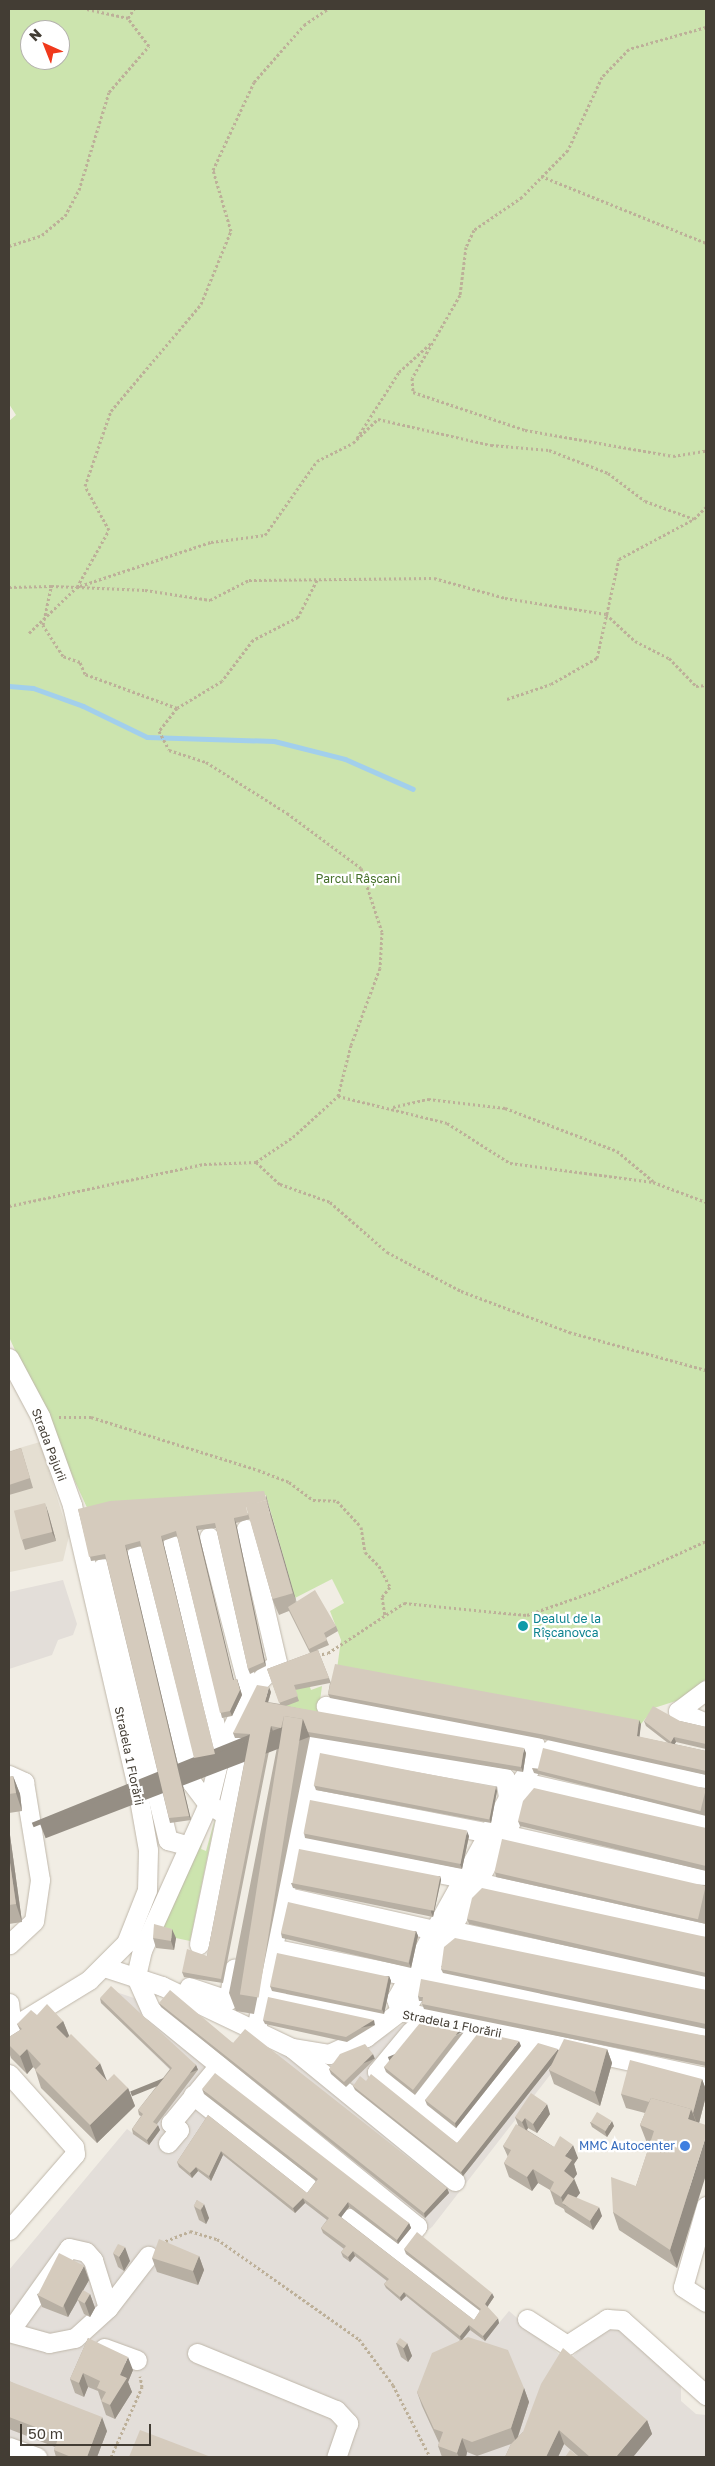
<!DOCTYPE html>
<html>
<head>
<meta charset="utf-8">
<style>
  body { margin:0 }
  #map { position:relative; width:715px; height:2466px; overflow:hidden; background:#f1ede4; font-family:"Golos Text",sans-serif }
  div>[style] { position:absolute }
  .residential>* { inset:0; background:#e5dfd2 }
  .industrial>* { inset:0; background:#e3ded9 }
  .green>* { inset:0; background:#cce4ae }
  .stream>* { height:5px; margin:-2.5px; padding:0 2.5px; transform-origin:2.5px; border-radius:2.5px; background:#a2cfec }
  .path>* { height:3px; margin-top:-1.5px; transform-origin:0; background:repeating-linear-gradient(90deg,#bdb099 0 2.5px,transparent 0 5px) }
  .roads { filter:drop-shadow(0 0 1px #bfb7aa) drop-shadow(0 0 1px #bfb7aa) }
  .minor>* { height:19px; margin:-9.5px; padding:0 9.5px; transform-origin:9.5px; border-radius:9.5px; background:#fff }
  .wall>* { inset:0; background:#b7afa3 }
  .shaded-wall>* { inset:0; background:#958e84; transform-origin:0 0 }
  .building>* { inset:0; background:#d5cbbd; transform-origin:0 0 }
  .dots>* { width:14px; height:14px; translate:-50% -50%; box-sizing:border-box; border:2px solid #fff; border-radius:50% }
  span { translate:-50% -50%; white-space:nowrap; text-align:center; line-height:1.15; -webkit-text-stroke:4.5px #fff; paint-order:stroke }
  .park-label { font-size:12px; color:#46712b }
  .street-label { font-size:12px; color:#433d34 }
  .culture-label { font-size:12px; color:#0d838f }
  .left { translate:0 -50%; text-align:left }
  .shop-label { font-size:12px; color:#366cbe }
  .right { translate:-100% -50%; text-align:right }
  .frame { position:absolute; inset:0; border:10px solid #433d34; pointer-events:none }
  .north { position:absolute; left:20px; top:20px; width:50px; height:50px; box-sizing:border-box; background:#fff; border:1px solid #b4b1ae; border-radius:50%; rotate:316deg; font-size:14px; font-weight:700; line-height:20px; text-align:center; color:#433d34 }
  .north::after { content:''; display:block; margin:auto; width:18px; height:22px; background:#f0391c; clip-path:polygon(50% 0,100% 100%,50% 72%,0 100%) }
  .scale { position:absolute; left:20px; top:2424px; width:131px; height:22px; box-sizing:border-box; border:2px solid #433d34; border-top:0; padding-left:6px; font-size:15px; line-height:18px; white-space:nowrap; color:#433d34; -webkit-text-stroke:4px #fff; paint-order:stroke }
</style>
</head>
<body>
<div id="map">
  <div class="residential">
    <div style="clip-path:polygon(40px 1442px,69px 1536px,63px 1561px,10px 1572px,9px 1592px,9px 1451px)"></div>
  </div>
  <div class="industrial">
    <div style="clip-path:polygon(63px 1580px,77px 1624px,73px 1635px,58px 1640px,52px 1655px,9px 1669px,9px 1592px)"></div>
    <div style="clip-path:polygon(113px 1991px,161px 2007px,235px 2048px,327px 2061px,349px 2058px,407px 2022px,571px 2048px,432px 2227px,419px 2237px,494px 2297px,486px 2309px,499px 2323px,509px 2311px,568px 2362px,592px 2335px,618px 2325px,668px 2368px,681px 2387px,681px 2401px,696px 2414px,706px 2415px,706px 2457px,9px 2457px,9px 2270px,127px 2129px,134px 2134px,144px 2119px,139px 2115px,173px 2073px,101px 2003px)"></div>
  </div>
  <div class="green">
    <div style="clip-path:polygon(evenodd,9px 9px,706px 9px,706px 1679px,679px 1700px,654px 1708px,641px 1724px,337px 1669px,341px 1640px,330px 1611px,344px 1603px,332px 1579px,295px 1598px,266px 1495px,89px 1512px,9px 1337px,9px 421px,16px 415px,9px 404px,9px 9px,30px 30px,60px 30px,60px 60px,30px 60px,30px 30px)"></div>
    <div style="clip-path:polygon(309px 1684px,311px 1690px,322px 1686px,318px 1716px,281px 1708px,295px 1690px)"></div>
    <div style="clip-path:polygon(216px 1815px,190px 1941px,157px 1934px,206px 1824px,201px 1849px,206px 1851px)"></div>
  </div>
  <div class="stream">
    <div style="left:9px;top:686px;width:24px;rotate:5deg"></div>
    <div style="left:33px;top:688px;width:53px;rotate:19.8deg"></div>
    <div style="left:83px;top:706px;width:71px;rotate:25.8deg"></div>
    <div style="left:147px;top:737px;width:127px;rotate:1.8deg"></div>
    <div style="left:274px;top:741px;width:73px;rotate:14.2deg"></div>
    <div style="left:345px;top:759px;width:74px;rotate:23.8deg"></div>
  </div>
  <div class="path">
    <div style="left:87px;top:9px;width:42px;rotate:12.4deg"></div>
    <div style="left:706px;top:27px;width:80px;rotate:164.1deg"></div>
    <div style="left:629px;top:49px;width:39px;rotate:134deg"></div>
    <div style="left:602px;top:77px;width:81px;rotate:115deg"></div>
    <div style="left:568px;top:150px;width:66px;rotate:134.4deg"></div>
    <div style="left:522px;top:197px;width:58px;rotate:145.5deg"></div>
    <div style="left:474px;top:230px;width:19px;rotate:115deg"></div>
    <div style="left:466px;top:247px;width:48px;rotate:97.1deg"></div>
    <div style="left:460px;top:295px;width:96px;rotate:120deg"></div>
    <div style="left:412px;top:378px;width:14px;rotate:86deg"></div>
    <div style="left:413px;top:392px;width:118px;rotate:18.7deg"></div>
    <div style="left:525px;top:430px;width:150px;rotate:10deg"></div>
    <div style="left:673px;top:456px;width:33px;rotate:-9deg"></div>
    <div style="left:541px;top:176px;width:178px;rotate:22.1deg"></div>
    <div style="left:9px;top:246px;width:35px;rotate:-18deg"></div>
    <div style="left:42px;top:235px;width:30px;rotate:-40deg"></div>
    <div style="left:65px;top:216px;width:30px;rotate:-62deg"></div>
    <div style="left:79px;top:190px;width:102px;rotate:-73deg"></div>
    <div style="left:109px;top:92px;width:61px;rotate:-49deg"></div>
    <div style="left:149px;top:46px;width:35px;rotate:-127deg"></div>
    <div style="left:128px;top:18px;width:11px;rotate:-56deg"></div>
    <div style="left:357px;top:438px;width:78px;rotate:-57.5deg"></div>
    <div style="left:399px;top:372px;width:43px;rotate:-42.2deg"></div>
    <div style="left:317px;top:580px;width:42px;rotate:117.2deg"></div>
    <div style="left:298px;top:617px;width:51px;rotate:152.9deg"></div>
    <div style="left:253px;top:640px;width:51px;rotate:127.1deg"></div>
    <div style="left:222px;top:681px;width:52px;rotate:149deg"></div>
    <div style="left:177px;top:708px;width:98px;rotate:-159.7deg"></div>
    <div style="left:85px;top:674px;width:13px;rotate:-113deg"></div>
    <div style="left:80px;top:662px;width:18px;rotate:-161deg"></div>
    <div style="left:63px;top:656px;width:37px;rotate:-123deg"></div>
    <div style="left:43px;top:625px;width:40px;rotate:-78deg"></div>
    <div style="left:51px;top:586px;width:26px;rotate:2deg"></div>
    <div style="left:77px;top:587px;width:65px;rotate:-60.7deg"></div>
    <div style="left:109px;top:530px;width:50px;rotate:-118.6deg"></div>
    <div style="left:85px;top:486px;width:79px;rotate:-70.9deg"></div>
    <div style="left:111px;top:411px;width:140px;rotate:-49.9deg"></div>
    <div style="left:201px;top:304px;width:79px;rotate:-67.7deg"></div>
    <div style="left:231px;top:231px;width:64px;rotate:-106.4deg"></div>
    <div style="left:213px;top:170px;width:97px;rotate:-65deg"></div>
    <div style="left:254px;top:82px;width:76px;rotate:-48.7deg"></div>
    <div style="left:304px;top:25px;width:29px;rotate:-34deg"></div>
    <div style="left:80px;top:586px;width:138px;rotate:-18.6deg"></div>
    <div style="left:211px;top:542px;width:54px;rotate:-7.4deg"></div>
    <div style="left:265px;top:535px;width:90px;rotate:-54.9deg"></div>
    <div style="left:317px;top:461px;width:40px;rotate:-26.6deg"></div>
    <div style="left:353px;top:443px;width:35px;rotate:-44deg"></div>
    <div style="left:378px;top:419px;width:116px;rotate:13deg"></div>
    <div style="left:491px;top:445px;width:58px;rotate:4.9deg"></div>
    <div style="left:549px;top:450px;width:63px;rotate:21.3deg"></div>
    <div style="left:608px;top:473px;width:46px;rotate:37.1deg"></div>
    <div style="left:645px;top:501px;width:52px;rotate:20.2deg"></div>
    <div style="left:9px;top:587px;width:42px;rotate:-1.4deg"></div>
    <div style="left:29px;top:633px;width:66px;rotate:-43.8deg"></div>
    <div style="left:77px;top:587px;width:68px;rotate:2.5deg"></div>
    <div style="left:145px;top:590px;width:66px;rotate:8.7deg"></div>
    <div style="left:210px;top:600px;width:44px;rotate:-27.1deg"></div>
    <div style="left:249px;top:580px;width:185px;rotate:-0.6deg"></div>
    <div style="left:434px;top:578px;width:74px;rotate:15.7deg"></div>
    <div style="left:505px;top:598px;width:102px;rotate:9deg"></div>
    <div style="left:606px;top:614px;width:40px;rotate:43deg"></div>
    <div style="left:635px;top:641px;width:38px;rotate:27deg"></div>
    <div style="left:669px;top:658px;width:39px;rotate:46deg"></div>
    <div style="left:696px;top:686px;width:10px;rotate:-6deg"></div>
    <div style="left:507px;top:699px;width:46px;rotate:-18.8deg"></div>
    <div style="left:551px;top:684px;width:53px;rotate:-29.5deg"></div>
    <div style="left:597px;top:658px;width:101px;rotate:-77.5deg"></div>
    <div style="left:619px;top:559px;width:85px;rotate:-28.1deg"></div>
    <div style="left:694px;top:519px;width:17px;rotate:-45deg"></div>
    <div style="left:177px;top:708px;width:29px;rotate:128deg"></div>
    <div style="left:159px;top:731px;width:21px;rotate:62deg"></div>
    <div style="left:169px;top:750px;width:39px;rotate:18deg"></div>
    <div style="left:206px;top:762px;width:96px;rotate:32.2deg"></div>
    <div style="left:287px;top:813px;width:92px;rotate:36.6deg"></div>
    <div style="left:361px;top:868px;width:67px;rotate:71.8deg"></div>
    <div style="left:382px;top:932px;width:36px;rotate:93deg"></div>
    <div style="left:380px;top:968px;width:82px;rotate:110.6deg"></div>
    <div style="left:351px;top:1045px;width:53px;rotate:104.3deg"></div>
    <div style="left:393px;top:1107px;width:36px;rotate:-13deg"></div>
    <div style="left:428px;top:1099px;width:78px;rotate:6.7deg"></div>
    <div style="left:505px;top:1108px;width:120px;rotate:21deg"></div>
    <div style="left:617px;top:1151px;width:47px;rotate:39.8deg"></div>
    <div style="left:256px;top:1162px;width:45px;rotate:-34deg"></div>
    <div style="left:293px;top:1137px;width:61px;rotate:-42.3deg"></div>
    <div style="left:338px;top:1096px;width:112px;rotate:13.9deg"></div>
    <div style="left:447px;top:1123px;width:75px;rotate:32.4deg"></div>
    <div style="left:510px;top:1163px;width:144px;rotate:7.6deg"></div>
    <div style="left:653px;top:1182px;width:57px;rotate:20.7deg"></div>
    <div style="left:9px;top:1206px;width:199px;rotate:-12.2deg"></div>
    <div style="left:204px;top:1164px;width:52px;rotate:-2.2deg"></div>
    <div style="left:256px;top:1162px;width:33px;rotate:43deg"></div>
    <div style="left:280px;top:1184px;width:53px;rotate:19.8deg"></div>
    <div style="left:330px;top:1202px;width:76px;rotate:41.3deg"></div>
    <div style="left:387px;top:1252px;width:84px;rotate:27.8deg"></div>
    <div style="left:461px;top:1291px;width:116px;rotate:20.8deg"></div>
    <div style="left:569px;top:1332px;width:142px;rotate:15.5deg"></div>
    <div style="left:59px;top:1417px;width:32px"></div>
    <div style="left:91px;top:1417px;width:175px;rotate:17.6deg"></div>
    <div style="left:258px;top:1470px;width:33px;rotate:21deg"></div>
    <div style="left:289px;top:1482px;width:30px;rotate:37deg"></div>
    <div style="left:313px;top:1500px;width:24px;rotate:2deg"></div>
    <div style="left:337px;top:1501px;width:35px;rotate:47deg"></div>
    <div style="left:361px;top:1527px;width:25px;rotate:81deg"></div>
    <div style="left:365px;top:1552px;width:20px;rotate:45deg"></div>
    <div style="left:379px;top:1566px;width:24px;rotate:62deg"></div>
    <div style="left:390px;top:1587px;width:13px;rotate:129deg"></div>
    <div style="left:382px;top:1597px;width:18px;rotate:81deg"></div>
    <div style="left:317px;top:1655px;width:11px;rotate:-10deg"></div>
    <div style="left:328px;top:1653px;width:91px;rotate:-33.3deg"></div>
    <div style="left:404px;top:1603px;width:124px;rotate:5.6deg"></div>
    <div style="left:527px;top:1615px;width:75px;rotate:-19.4deg"></div>
    <div style="left:598px;top:1590px;width:119px;rotate:-24.4deg"></div>
    <div style="left:161px;top:2243px;width:31px;rotate:-22deg"></div>
    <div style="left:190px;top:2231px;width:28px;rotate:17deg"></div>
    <div style="left:217px;top:2239px;width:174px;rotate:35.2deg"></div>
    <div style="left:359px;top:2339px;width:57px;rotate:53.5deg"></div>
    <div style="left:393px;top:2385px;width:81px;rotate:62.8deg"></div>
    <div style="left:111px;top:2457px;width:77px;rotate:-66.1deg"></div>
    <div style="left:142px;top:2387px;width:11px;rotate:-100deg"></div>
  </div>
  <div class="roads">
    <div class="minor">
      <div style="left:9px;top:1358px;width:66px;rotate:61.9deg"></div>
      <div style="left:40px;top:1416px;width:95px;rotate:70.2deg"></div>
      <div style="left:72px;top:1505px;width:284px;rotate:77deg"></div>
      <div style="left:136px;top:1782px;width:69px;rotate:80deg"></div>
      <div style="left:148px;top:1850px;width:40px;rotate:91.4deg"></div>
      <div style="left:147px;top:1890px;width:57px;rotate:111.6deg"></div>
      <div style="left:126px;top:1943px;width:52px;rotate:135deg"></div>
      <div style="left:89px;top:1980px;width:94px;rotate:148.5deg"></div>
      <div style="left:246px;top:1529px;width:137px;rotate:76.9deg"></div>
      <div style="left:277px;top:1662px;width:41px;rotate:133deg"></div>
      <div style="left:249px;top:1692px;width:65px;rotate:115.4deg"></div>
      <div style="left:221px;top:1751px;width:55px;rotate:103.8deg"></div>
      <div style="left:208px;top:1804px;width:160px;rotate:114.3deg"></div>
      <div style="left:142px;top:1950px;width:28px;rotate:103deg"></div>
      <div style="left:136px;top:1977px;width:36px;rotate:66deg"></div>
      <div style="left:151px;top:2010px;width:343px;rotate:39.1deg"></div>
      <div style="left:417px;top:2226px;width:35px;rotate:127deg"></div>
      <div style="left:396px;top:2254px;width:97px;rotate:38.8deg"></div>
      <div style="left:209px;top:1537px;width:160px;rotate:75.5deg"></div>
      <div style="left:172px;top:1545px;width:212px;rotate:76.6deg"></div>
      <div style="left:136px;top:1555px;width:235px;rotate:76.2deg"></div>
      <div style="left:192px;top:1783px;width:26px;rotate:53deg"></div>
      <div style="left:208px;top:1804px;width:21px;rotate:31deg"></div>
      <div style="left:226px;top:1815px;width:132px;rotate:101.8deg"></div>
      <div style="left:102px;top:1568px;width:280px;rotate:76.4deg"></div>
      <div style="left:168px;top:1840px;width:19px;rotate:16deg"></div>
      <div style="left:706px;top:1690px;width:35px;rotate:143deg"></div>
      <div style="left:678px;top:1711px;width:30px;rotate:23deg"></div>
      <div style="left:552px;top:1748px;width:158px;rotate:13.2deg"></div>
      <div style="left:9px;top:1775px;width:17px;rotate:25deg"></div>
      <div style="left:24px;top:1782px;width:99px;rotate:80.7deg"></div>
      <div style="left:40px;top:1880px;width:41px;rotate:98.3deg"></div>
      <div style="left:34px;top:1921px;width:34px;rotate:137deg"></div>
      <div style="left:304px;top:1797px;width:188px;rotate:11deg"></div>
      <div style="left:226px;top:1815px;width:71px;rotate:-76.9deg"></div>
      <div style="left:504px;top:1834px;width:207px;rotate:12.8deg"></div>
      <div style="left:294px;top:1844px;width:172px;rotate:11.4deg"></div>
      <div style="left:477px;top:1882px;width:235px;rotate:12.6deg"></div>
      <div style="left:283px;top:1896px;width:155px;rotate:12.7deg"></div>
      <div style="left:450px;top:1930px;width:262px;rotate:12.1deg"></div>
      <div style="left:272px;top:1948px;width:139px;rotate:11.6deg"></div>
      <div style="left:104px;top:1967px;width:61px;rotate:18.1deg"></div>
      <div style="left:162px;top:1986px;width:144px;rotate:25.5deg"></div>
      <div style="left:292px;top:2048px;width:37px;rotate:9deg"></div>
      <div style="left:329px;top:2054px;width:41px;rotate:-24.7deg"></div>
      <div style="left:366px;top:2037px;width:43px;rotate:-37.4deg"></div>
      <div style="left:400px;top:2011px;width:313px;rotate:12.2deg"></div>
      <div style="left:426px;top:1973px;width:286px;rotate:12.1deg"></div>
      <div style="left:189px;top:1987px;width:41px;rotate:18.4deg"></div>
      <div style="left:228px;top:2000px;width:32px;rotate:-79deg"></div>
      <div style="left:262px;top:1994px;width:114px;rotate:11.6deg"></div>
      <div style="left:9px;top:2003px;width:24px;rotate:83deg"></div>
      <div style="left:400px;top:2011px;width:13px;rotate:-108deg"></div>
      <div style="left:396px;top:1999px;width:230px;rotate:-60.9deg"></div>
      <div style="left:404px;top:2012px;width:261px;rotate:-60.7deg"></div>
      <div style="left:532px;top:1784px;width:179px;rotate:12.9deg"></div>
      <div style="left:256px;top:2029px;width:291px;rotate:-78.3deg"></div>
      <div style="left:315px;top:1744px;width:193px;rotate:10.1deg"></div>
      <div style="left:505px;top:1778px;width:20px;rotate:81deg"></div>
      <div style="left:508px;top:1798px;width:34px;rotate:-53deg"></div>
      <div style="left:528px;top:1771px;width:27px;rotate:-75deg"></div>
      <div style="left:535px;top:1745px;width:213px;rotate:-169.4deg"></div>
      <div style="left:411px;top:2031px;width:53px;rotate:129.7deg"></div>
      <div style="left:377px;top:2072px;width:103px;rotate:39.1deg"></div>
      <div style="left:457px;top:2137px;width:123px;rotate:-51.3deg"></div>
      <div style="left:293px;top:2049px;width:209px;rotate:39.2deg"></div>
      <div style="left:9px;top:2074px;width:98px;rotate:48.3deg"></div>
      <div style="left:74px;top:2147px;width:7px;rotate:82deg"></div>
      <div style="left:75px;top:2154px;width:101px;rotate:131deg"></div>
      <div style="left:193px;top:2095px;width:146px;rotate:38.6deg"></div>
      <div style="left:416px;top:2103px;width:95px;rotate:-51.8deg"></div>
      <div style="left:168px;top:2143px;width:17px;rotate:-50deg"></div>
      <div style="left:179px;top:2130px;width:11px;rotate:-139deg"></div>
      <div style="left:171px;top:2123px;width:75px;rotate:-50.4deg"></div>
      <div style="left:706px;top:2206px;width:84px;rotate:105.9deg"></div>
      <div style="left:683px;top:2287px;width:27px;rotate:33deg"></div>
      <div style="left:350px;top:2218px;width:58px;rotate:38deg"></div>
      <div style="left:527px;top:2319px;width:48px;rotate:33deg"></div>
      <div style="left:567px;top:2345px;width:48px;rotate:-33deg"></div>
      <div style="left:607px;top:2319px;width:15px;rotate:4deg"></div>
      <div style="left:622px;top:2320px;width:113px;rotate:41.8deg"></div>
      <div style="left:9px;top:2332px;width:103px;rotate:-54.5deg"></div>
      <div style="left:69px;top:2248px;width:17px;rotate:13deg"></div>
      <div style="left:86px;top:2252px;width:11px;rotate:49deg"></div>
      <div style="left:93px;top:2260px;width:50px;rotate:72.6deg"></div>
      <div style="left:9px;top:2332px;width:41px;rotate:15.4deg"></div>
      <div style="left:49px;top:2343px;width:26px;rotate:-11deg"></div>
      <div style="left:75px;top:2338px;width:45px;rotate:-42.3deg"></div>
      <div style="left:108px;top:2308px;width:66px;rotate:-52.4deg"></div>
      <div style="left:104px;top:2348px;width:35px;rotate:20deg"></div>
      <div style="left:197px;top:2353px;width:150px;rotate:22.3deg"></div>
      <div style="left:336px;top:2410px;width:18px;rotate:47deg"></div>
      <div style="left:348px;top:2423px;width:36px;rotate:109deg"></div>
      <div style="left:9px;top:2447px;width:30px;rotate:20deg"></div>
    </div>
  </div>
  <div class="wall">
    <div style="clip-path:polygon(21px 1448px,33px 1488px,9px 1495px,9px 1452px)"></div>
    <div style="clip-path:polygon(78px 1509px,271px 1514px,296px 1602px,336px 1626px,338px 1631px,326px 1638px,329px 1645px,317px 1650px,318px 1650px,331px 1683px,641px 1724px,639px 1737px,668px 1743px,646px 1726px,644px 1721px,680px 1721px,706px 1727px,706px 1749px,676px 1742px,674px 1744px,706px 1751px,706px 1775px,547px 1740px,330px 1698px,328px 1694px,330px 1683px,295px 1690px,299px 1701px,286px 1706px,526px 1753px,523px 1772px,310px 1737px,254px 2014px,236px 2011px,229px 1993px,280px 1732px,273px 1731px,223px 1983px,184px 1977px,182px 1972px,207px 1956px,249px 1738px,235px 1738px,233px 1733px,271px 1692px,268px 1702px,280px 1704px,267px 1669px,310px 1653px,289px 1611px,279px 1615px,273px 1601px,250px 1519px,236px 1523px,266px 1666px,250px 1674px,248px 1669px,216px 1528px,198px 1530px,234px 1680px,237px 1679px,242px 1695px,232px 1716px,222px 1718px,177px 1536px,163px 1541px,216px 1759px,196px 1763px,141px 1546px,127px 1550px,191px 1820px,170px 1823px,106px 1559px,91px 1561px)"></div>
    <div style="clip-path:polygon(48px 1512px,56px 1541px,25px 1550px,22px 1540px)"></div>
    <div style="clip-path:polygon(532px 1768px,706px 1788px,706px 1816px,534px 1773px)"></div>
    <div style="clip-path:polygon(13px 1776px,20px 1794px,22px 1811px,9px 1813px,9px 1777px)"></div>
    <div style="clip-path:polygon(314px 1785px,497px 1791px,491px 1823px,316px 1790px)"></div>
    <div style="clip-path:polygon(518px 1821px,706px 1828px,706px 1871px,520px 1826px)"></div>
    <div style="clip-path:polygon(9px 1828px,22px 1922px,9px 1924px)"></div>
    <div style="clip-path:polygon(304px 1833px,469px 1836px,462px 1869px,305px 1838px)"></div>
    <div style="clip-path:polygon(495px 1872px,706px 1885px,706px 1924px,496px 1877px)"></div>
    <div style="clip-path:polygon(440px 1876px,441px 1880px,433px 1917px,293px 1888px,291px 1883px)"></div>
    <div style="clip-path:polygon(467px 1919px,706px 1937px,706px 1977px,469px 1924px)"></div>
    <div style="clip-path:polygon(416px 1931px,418px 1936px,411px 1968px,282px 1938px,281px 1933px)"></div>
    <div style="clip-path:polygon(153px 1938px,176px 1938px,174px 1950px,156px 1948px)"></div>
    <div style="clip-path:polygon(441px 1969px,706px 1990px,706px 2029px,443px 1973px)"></div>
    <div style="clip-path:polygon(389px 1976px,391px 1981px,384px 2014px,272px 1991px,270px 1986px)"></div>
    <div style="clip-path:polygon(418px 1996px,706px 2036px,706px 2066px,424px 2009px,422px 2004px,422px 2001px,419px 2001px)"></div>
    <div style="clip-path:polygon(100px 1998px,196px 2065px,198px 2070px,157px 2124px,160px 2130px,149px 2145px,133px 2134px,132px 2129px,141px 2116px,139px 2115px,138px 2110px,170px 2069px,101px 2003px)"></div>
    <div style="clip-path:polygon(159px 2003px,233px 2043px,447px 2188px,449px 2193px,425px 2218px,161px 2007px)"></div>
    <div style="clip-path:polygon(37px 2015px,63px 2021px,69px 2036px,106px 2080px,128px 2088px,135px 2106px,97px 2143px,41px 2088px,35px 2069px,33px 2067px,27px 2074px,11px 2058px,9px 2052px,9px 2037px,20px 2030px,17px 2024px)"></div>
    <div style="clip-path:polygon(263px 2020px,375px 2025px,347px 2042px,265px 2024px)"></div>
    <div style="clip-path:polygon(464px 2032px,415px 2095px,386px 2072px,384px 2067px)"></div>
    <div style="clip-path:polygon(521px 2046px,456px 2128px,427px 2105px,425px 2100px)"></div>
    <div style="clip-path:polygon(607px 2049px,612px 2063px,600px 2106px,554px 2084px,549px 2070px,552px 2064px,463px 2176px,355px 2090px,353px 2086px,366px 2081px,457px 2143px,558px 2050px)"></div>
    <div style="clip-path:polygon(375px 2059px,346px 2087px,331px 2074px,329px 2069px)"></div>
    <div style="clip-path:polygon(702px 2079px,706px 2090px,706px 2096px,699px 2123px,677px 2268px,619px 2230px,613px 2212px,636px 2186px,650px 2144px,647px 2143px,640px 2125px,645px 2113px,626px 2108px,621px 2094px)"></div>
    <div style="clip-path:polygon(202px 2089px,409px 2223px,411px 2228px,398px 2244px,349px 2207px,341px 2217px,474px 2320px,480px 2311px,406px 2254px,404px 2249px,494px 2297px,487px 2307px,499px 2323px,485px 2341px,470px 2330px,463px 2339px,524px 2388px,529px 2402px,518px 2437px,523px 2432px,647px 2420px,652px 2434px,633px 2457px,579px 2457px,564px 2444px,558px 2457px,505px 2457px,511px 2444px,477px 2456px,467px 2452px,466px 2457px,442px 2457px,438px 2446px,439px 2443px,422px 2406px,417px 2392px,460px 2340px,406px 2296px,401px 2301px,386px 2288px,384px 2284px,387px 2281px,355px 2256px,350px 2262px,343px 2257px,341px 2252px,344px 2249px,323px 2233px,321px 2228px,327px 2220px,305px 2203px,295px 2213px,223px 2155px,211px 2181px,198px 2171px,192px 2178px,179px 2167px,177px 2162px,208px 2115px,307px 2193px,316px 2181px,204px 2094px)"></div>
    <div style="clip-path:polygon(550px 2114px,537px 2133px,528px 2128px,527px 2130px,554px 2147px,578px 2158px,574px 2164px,577px 2174px,574px 2178px,580px 2193px,576px 2198px,602px 2216px,593px 2230px,565px 2212px,564px 2209px,555px 2204px,550px 2190px,538px 2183px,532px 2191px,509px 2177px,504px 2163px,508px 2157px,503px 2146px,518px 2125px,515px 2117px)"></div>
    <div style="clip-path:polygon(590px 2122px,614px 2126px,607px 2137px,592px 2127px)"></div>
    <div style="clip-path:polygon(197px 2200px,209px 2218px,206px 2224px,199px 2220px,194px 2206px)"></div>
    <div style="clip-path:polygon(113px 2253px,130px 2261px,124px 2271px,118px 2267px)"></div>
    <div style="clip-path:polygon(199px 2256px,204px 2270px,198px 2285px,157px 2272px,152px 2258px)"></div>
    <div style="clip-path:polygon(89px 2280px,68px 2317px,42px 2307px,37px 2294px)"></div>
    <div style="clip-path:polygon(90px 2294px,95px 2308px,90px 2317px,84px 2314px,78px 2300px)"></div>
    <div style="clip-path:polygon(88px 2338px,133px 2370px,128px 2382px,132px 2392px,115px 2419px,106px 2415px,98px 2391px,88px 2387px,84px 2397px,75px 2393px,70px 2379px)"></div>
    <div style="clip-path:polygon(396px 2343px,407px 2343px,412px 2356px,408px 2362px,401px 2357px)"></div>
    <div style="clip-path:polygon(9px 2381px,107px 2431px,97px 2457px,56px 2457px,54px 2450px,55px 2447px,9px 2429px)"></div>
  </div>
  <div class="shaded-wall">
    <div style="clip-path:polygon(266px 1495px,271px 1514px,298px 1607px,293px 1593px,266px 1500px)"></div>
    <div style="clip-path:polygon(45px 1503px,48px 1512px,56px 1541px,52px 1532px)"></div>
    <div style="clip-path:polygon(234px 1518px,236px 1523px,266px 1666px,264px 1662px)"></div>
    <div style="clip-path:polygon(196px 1526px,198px 1530px,235px 1685px,233px 1680px)"></div>
    <div style="clip-path:polygon(161px 1536px,163px 1541px,216px 1759px,215px 1754px)"></div>
    <div style="clip-path:polygon(125px 1545px,127px 1550px,191px 1820px,189px 1816px)"></div>
    <div style="clip-path:polygon(237px 1679px,242px 1695px,232px 1716px,230px 1711px)"></div>
    <div style="clip-path:polygon(269px 1687px,271px 1692px,267px 1706px,265px 1702px)"></div>
    <div style="left:303px;top:1719px;width:19px;height:283px;rotate:69deg"></div>
    <div style="clip-path:polygon(639px 1720px,641px 1724px,639px 1741px,637px 1736px)"></div>
    <div style="left:271px;top:1726px;width:5px;height:258px;rotate:68deg"></div>
    <div style="clip-path:polygon(674px 1737px,676px 1742px,673px 1747px,671px 1742px)"></div>
    <div style="clip-path:polygon(524px 1748px,526px 1753px,523px 1772px,521px 1767px)"></div>
    <div style="clip-path:polygon(13px 1776px,20px 1794px,22px 1811px,16px 1793px)"></div>
    <div style="clip-path:polygon(496px 1786px,497px 1791px,491px 1823px,489px 1818px)"></div>
    <div style="clip-path:polygon(9px 1828px,22px 1922px,16px 1904px,9px 1856px)"></div>
    <div style="clip-path:polygon(467px 1831px,469px 1836px,462px 1869px,460px 1864px)"></div>
    <div style="clip-path:polygon(440px 1876px,441px 1880px,433px 1917px,431px 1912px)"></div>
    <div style="clip-path:polygon(172px 1929px,176px 1938px,174px 1950px,171px 1941px)"></div>
    <div style="clip-path:polygon(416px 1931px,418px 1936px,411px 1968px,409px 1963px)"></div>
    <div style="clip-path:polygon(389px 1976px,391px 1981px,384px 2014px,382px 2009px)"></div>
    <div style="left:374px;top:2020px;width:5px;height:33px;rotate:79deg"></div>
    <div style="clip-path:polygon(63px 2021px,70px 2038px,63px 2045px,56px 2027px)"></div>
    <div style="left:462px;top:2027px;width:5px;height:80px;rotate:68deg"></div>
    <div style="clip-path:polygon(519px 2041px,521px 2046px,456px 2128px,455px 2123px)"></div>
    <div style="clip-path:polygon(27px 2049px,33px 2067px,27px 2074px,20px 2056px)"></div>
    <div style="clip-path:polygon(558px 2049px,560px 2054px,463px 2176px,461px 2172px)"></div>
    <div style="clip-path:polygon(607px 2049px,612px 2063px,600px 2106px,595px 2092px)"></div>
    <div style="left:373px;top:2054px;width:5px;height:40px;rotate:68deg"></div>
    <div style="clip-path:polygon(100px 2063px,107px 2081px,95px 2068px)"></div>
    <div style="left:196px;top:2065px;width:5px;height:71px;rotate:68deg"></div>
    <div style="clip-path:polygon(702px 2079px,706px 2090px,706px 2096px,698px 2127px,693px 2113px)"></div>
    <div style="clip-path:polygon(128px 2088px,135px 2106px,97px 2143px,90px 2125px)"></div>
    <div style="clip-path:polygon(547px 2104px,550px 2114px,537px 2133px,533px 2124px)"></div>
    <div style="clip-path:polygon(691px 2109px,698px 2127px,688px 2119px)"></div>
    <div style="clip-path:polygon(525px 2118px,528px 2128px,526px 2131px,522px 2122px)"></div>
    <div style="clip-path:polygon(612px 2121px,614px 2126px,607px 2137px,605px 2132px)"></div>
    <div style="clip-path:polygon(158px 2125px,160px 2130px,149px 2145px,147px 2140px)"></div>
    <div style="clip-path:polygon(706px 2136px,706px 2175px,677px 2268px,670px 2250px)"></div>
    <div style="clip-path:polygon(573px 2145px,578px 2158px,574px 2164px,577px 2174px,569px 2185px,564px 2171px,565px 2156px)"></div>
    <div style="clip-path:polygon(221px 2151px,223px 2155px,211px 2181px,209px 2176px)"></div>
    <div style="clip-path:polygon(196px 2167px,198px 2171px,192px 2178px,190px 2173px)"></div>
    <div style="clip-path:polygon(533px 2169px,538px 2183px,532px 2191px,527px 2177px)"></div>
    <div style="clip-path:polygon(574px 2179px,580px 2193px,569px 2207px,564px 2205px,561px 2197px)"></div>
    <div style="clip-path:polygon(447px 2188px,449px 2193px,425px 2218px,424px 2213px)"></div>
    <div style="clip-path:polygon(303px 2198px,305px 2203px,295px 2213px,293px 2208px)"></div>
    <div style="clip-path:polygon(348px 2202px,349px 2207px,339px 2220px,338px 2215px)"></div>
    <div style="clip-path:polygon(204px 2204px,209px 2218px,206px 2224px,201px 2210px)"></div>
    <div style="clip-path:polygon(599px 2207px,602px 2216px,593px 2230px,590px 2221px)"></div>
    <div style="clip-path:polygon(409px 2223px,411px 2228px,398px 2244px,397px 2240px)"></div>
    <div style="clip-path:polygon(125px 2247px,130px 2261px,124px 2271px,119px 2257px)"></div>
    <div style="clip-path:polygon(353px 2251px,355px 2256px,350px 2262px,348px 2257px)"></div>
    <div style="clip-path:polygon(199px 2256px,204px 2270px,198px 2285px,193px 2271px)"></div>
    <div style="clip-path:polygon(84px 2266px,89px 2280px,68px 2317px,63px 2303px)"></div>
    <div style="clip-path:polygon(404px 2292px,406px 2296px,401px 2301px,400px 2297px)"></div>
    <div style="clip-path:polygon(492px 2293px,494px 2297px,486px 2309px,485px 2304px)"></div>
    <div style="clip-path:polygon(90px 2294px,95px 2308px,90px 2317px,85px 2303px)"></div>
    <div style="clip-path:polygon(498px 2318px,499px 2323px,485px 2341px,483px 2336px)"></div>
    <div style="clip-path:polygon(469px 2325px,470px 2330px,461px 2341px,460px 2336px)"></div>
    <div style="clip-path:polygon(407px 2343px,412px 2356px,408px 2362px,403px 2348px)"></div>
    <div style="clip-path:polygon(128px 2357px,133px 2370px,128px 2382px,132px 2392px,115px 2419px,110px 2405px,120px 2375px)"></div>
    <div style="clip-path:polygon(83px 2373px,88px 2387px,84px 2397px,79px 2383px)"></div>
    <div style="clip-path:polygon(524px 2388px,529px 2402px,516px 2442px,511px 2428px)"></div>
    <div style="clip-path:polygon(102px 2417px,107px 2431px,97px 2457px,87px 2457px)"></div>
    <div style="clip-path:polygon(647px 2420px,652px 2434px,633px 2457px,616px 2457px)"></div>
    <div style="clip-path:polygon(559px 2430px,564px 2444px,558px 2457px,546px 2457px)"></div>
    <div style="clip-path:polygon(462px 2438px,467px 2452px,466px 2457px,459px 2457px,457px 2453px)"></div>
  </div>
  <div class="building">
    <div style="clip-path:polygon(21px 1448px,30px 1478px,9px 1485px,9px 1452px)"></div>
    <div style="clip-path:polygon(264px 1491px,270px 1510px,266px 1500px,246px 1507px,248px 1515px,234px 1518px,264px 1662px,248px 1669px,215px 1523px,196px 1526px,233px 1680px,237px 1679px,240px 1690px,230px 1711px,220px 1713px,176px 1531px,161px 1536px,215px 1754px,194px 1758px,140px 1541px,125px 1545px,189px 1816px,169px 1818px,105px 1554px,89px 1557px,78px 1509px,110px 1501px)"></div>
    <div style="left:266px;top:1500px;width:97px;height:21px;rotate:74deg"></div>
    <div style="left:45px;top:1503px;width:30px;height:32px;rotate:76deg"></div>
    <div style="clip-path:polygon(315px 1590px,336px 1626px,324px 1633px,327px 1640px,309px 1649px,288px 1607px)"></div>
    <div style="clip-path:polygon(318px 1650px,329px 1678px,294px 1685px,298px 1696px,279px 1703px,267px 1669px)"></div>
    <div style="clip-path:polygon(335px 1664px,639px 1720px,637px 1736px,706px 1751px,706px 1771px,545px 1735px,328px 1694px)"></div>
    <div style="clip-path:polygon(257px 1685px,269px 1687px,265px 1702px,524px 1748px,521px 1767px,308px 1732px,303px 1719px,284px 1716px,281px 1728px,271px 1726px,221px 1979px,182px 1972px,187px 1949px,207px 1956px,250px 1734px,233px 1733px)"></div>
    <div style="clip-path:polygon(653px 1706px,680px 1721px,706px 1727px,706px 1744px,674px 1737px,671px 1742px,644px 1721px)"></div>
    <div style="left:284px;top:1716px;width:19px;height:282px;rotate:9deg"></div>
    <div style="left:543px;top:1748px;width:168px;height:23px;rotate:14deg"></div>
    <div style="left:320px;top:1753px;width:179px;height:33px;rotate:11deg"></div>
    <div style="clip-path:polygon(13px 1776px,16px 1793px,9px 1794px,9px 1777px)"></div>
    <div style="clip-path:polygon(534px 1788px,706px 1828px,706px 1866px,518px 1821px,523px 1801px)"></div>
    <div style="left:310px;top:1800px;width:160px;height:34px;rotate:11deg"></div>
    <div style="left:502px;top:1839px;width:209px;height:34px;rotate:13deg"></div>
    <div style="left:299px;top:1849px;width:144px;height:35px;rotate:11deg"></div>
    <div style="clip-path:polygon(9px 1856px,16px 1904px,9px 1905px)"></div>
    <div style="clip-path:polygon(482px 1888px,706px 1937px,706px 1973px,467px 1919px,472px 1898px)"></div>
    <div style="left:288px;top:1902px;width:131px;height:32px;rotate:13deg"></div>
    <div style="clip-path:polygon(154px 1924px,172px 1929px,171px 1941px,153px 1938px)"></div>
    <div style="clip-path:polygon(455px 1938px,706px 1990px,706px 2024px,441px 1969px,444px 1947px)"></div>
    <div style="left:277px;top:1953px;width:114px;height:34px;rotate:12deg"></div>
    <div style="clip-path:polygon(421px 1979px,706px 2036px,706px 2062px,422px 2004px,423px 1997px,418px 1996px)"></div>
    <div style="clip-path:polygon(111px 1986px,196px 2065px,153px 2122px,158px 2125px,147px 2140px,132px 2129px,143px 2114px,138px 2110px,172px 2068px,100px 1998px)"></div>
    <div style="clip-path:polygon(170px 1990px,233px 2043px,245px 2029px,447px 2188px,424px 2213px,159px 2003px)"></div>
    <div style="clip-path:polygon(268px 1997px,374px 2020px,346px 2037px,263px 2020px)"></div>
    <div style="clip-path:polygon(47px 2004px,63px 2021px,56px 2027px,67px 2038px,71px 2034px,100px 2063px,95px 2068px,107px 2081px,114px 2074px,128px 2088px,90px 2125px,35px 2070px,41px 2064px,27px 2049px,20px 2056px,9px 2045px,9px 2037px,22px 2029px,17px 2024px,31px 2010px,37px 2015px)"></div>
    <div style="clip-path:polygon(424px 2018px,462px 2027px,413px 2090px,384px 2067px)"></div>
    <div style="clip-path:polygon(479px 2032px,519px 2041px,455px 2123px,425px 2100px)"></div>
    <div style="clip-path:polygon(564px 2039px,607px 2049px,595px 2092px,549px 2070px)"></div>
    <div style="clip-path:polygon(538px 2043px,558px 2049px,461px 2172px,353px 2086px,360px 2076px,366px 2081px,371px 2074px,457px 2143px)"></div>
    <div style="clip-path:polygon(365px 2044px,373px 2054px,344px 2082px,329px 2069px,340px 2054px)"></div>
    <div style="clip-path:polygon(630px 2060px,702px 2079px,693px 2113px,691px 2109px,651px 2098px,649px 2102px,621px 2094px)"></div>
    <div style="clip-path:polygon(215px 2073px,409px 2223px,397px 2240px,348px 2202px,338px 2215px,474px 2320px,481px 2309px,404px 2249px,417px 2232px,492px 2293px,485px 2304px,498px 2318px,483px 2336px,469px 2325px,460px 2336px,404px 2292px,400px 2297px,384px 2284px,389px 2279px,353px 2251px,348px 2257px,341px 2252px,346px 2246px,321px 2228px,329px 2218px,303px 2198px,293px 2208px,221px 2151px,209px 2176px,196px 2167px,190px 2173px,177px 2162px,208px 2115px,307px 2193px,318px 2179px,202px 2089px)"></div>
    <div style="clip-path:polygon(531px 2093px,547px 2104px,533px 2124px,525px 2118px,522px 2122px,515px 2117px)"></div>
    <div style="clip-path:polygon(651px 2098px,691px 2109px,688px 2119px,706px 2125px,706px 2136px,670px 2250px,613px 2212px,611px 2177px,636px 2186px,654px 2131px,640px 2125px)"></div>
    <div style="left:597px;top:2112px;width:17px;height:12px;rotate:31deg"></div>
    <div style="clip-path:polygon(516px 2124px,554px 2147px,560px 2136px,573px 2145px,565px 2156px,572px 2160px,564px 2171px,574px 2179px,561px 2197px,550px 2190px,554px 2182px,533px 2169px,527px 2177px,504px 2163px,511px 2150px,503px 2146px)"></div>
    <div style="clip-path:polygon(568px 2194px,599px 2207px,590px 2221px,562px 2203px)"></div>
    <div style="left:197px;top:2200px;width:8px;height:7px;rotate:30deg"></div>
    <div style="clip-path:polygon(159px 2239px,199px 2256px,193px 2271px,152px 2258px)"></div>
    <div style="clip-path:polygon(118px 2244px,125px 2247px,119px 2257px,113px 2253px)"></div>
    <div style="left:59px;top:2253px;width:28px;height:47px;rotate:27deg"></div>
    <div style="left:83px;top:2290px;width:8px;height:11px;rotate:30deg"></div>
    <div style="clip-path:polygon(468px 2337px,508px 2350px,524px 2388px,511px 2428px,472px 2442px,462px 2438px,457px 2453px,438px 2446px,443px 2432px,434px 2429px,417px 2392px,432px 2353px)"></div>
    <div style="clip-path:polygon(88px 2338px,128px 2357px,120px 2375px,127px 2378px,110px 2405px,101px 2401px,106px 2392px,97px 2388px,100px 2381px,83px 2373px,79px 2383px,70px 2379px)"></div>
    <div style="left:400px;top:2338px;width:9px;height:6px;rotate:36deg"></div>
    <div style="clip-path:polygon(563px 2348px,647px 2420px,616px 2457px,590px 2457px,559px 2430px,546px 2457px,505px 2457px,511px 2444px,523px 2432px,541px 2384px)"></div>
    <div style="clip-path:polygon(9px 2381px,102px 2417px,87px 2457px,71px 2457px,54px 2450px,59px 2436px,9px 2417px)"></div>
    <div style="clip-path:polygon(140px 2430px,211px 2457px,129px 2457px)"></div>
    <div style="clip-path:polygon(570px 2450px,579px 2457px,565px 2457px)"></div>
  </div>
  <div class="dots">
    <div style="left:523px;top:1626px;background:#0f9aa8"></div>
    <div style="left:685px;top:2146px;background:#3f7fe0"></div>
  </div>
  <div class="park-label">
    <span style="left:358px;top:879px">Parcul Râșcani</span>
  </div>
  <div class="street-label">
    <span style="left:49px;top:1445px;rotate:69deg">Strada Pajurii</span>
    <span style="left:129px;top:1756px;rotate:78deg">Stradela 1 Florării</span>
    <span style="left:452px;top:2024px;rotate:11deg">Stradela 1 Florării</span>
  </div>
  <div class="culture-label">
    <span class="left" style="left:533px;top:1626px">Dealul de la<br>Rîșcanovca</span>
  </div>
  <div class="shop-label">
    <span class="right" style="left:675px;top:2146px">MMC Autocenter</span>
  </div>
  <div class="frame"></div>
  <div class="north">N</div>
  <div class="scale">50 m</div>
</div>
</body>
</html>
